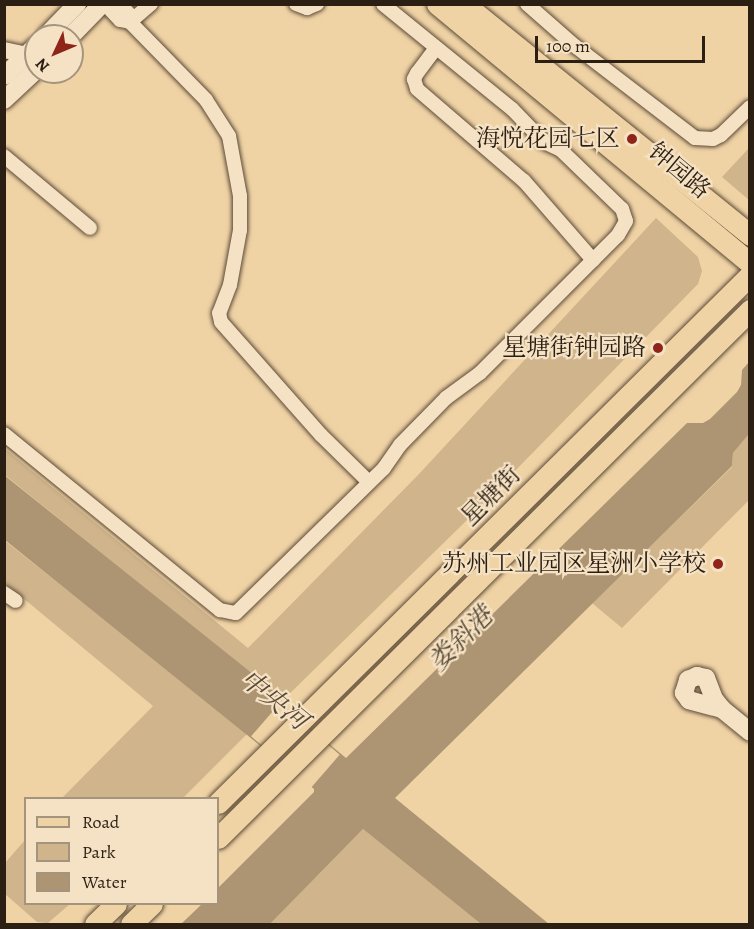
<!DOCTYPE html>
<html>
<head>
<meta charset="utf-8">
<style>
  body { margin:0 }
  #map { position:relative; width:754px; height:929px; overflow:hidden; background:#f0d3a5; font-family:Alegreya,"Noto Serif SC",serif }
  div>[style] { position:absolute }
  .green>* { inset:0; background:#cfb48c }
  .water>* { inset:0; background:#ad9573 }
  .pier>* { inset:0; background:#f0d3a5; transform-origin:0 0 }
  .roads { filter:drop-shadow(0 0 2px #5c4b38) drop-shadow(0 0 2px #5c4b38) }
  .minor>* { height:14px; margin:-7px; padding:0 7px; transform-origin:7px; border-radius:7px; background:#f5e2c4 }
  .tertiary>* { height:16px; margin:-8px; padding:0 8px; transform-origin:8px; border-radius:8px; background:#f5e2c4 }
  .secondary>* { height:18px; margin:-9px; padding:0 9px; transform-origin:9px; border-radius:9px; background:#f5e2c4 }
  .primary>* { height:21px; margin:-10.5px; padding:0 10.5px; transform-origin:10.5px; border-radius:10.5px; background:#f0d3a5 }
  .dots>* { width:16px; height:16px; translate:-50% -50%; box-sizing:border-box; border:3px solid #f5e2c4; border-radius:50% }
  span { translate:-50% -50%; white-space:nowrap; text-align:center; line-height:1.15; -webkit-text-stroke:4.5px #f5e2c4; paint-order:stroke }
  .poi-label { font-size:24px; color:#2b1e13 }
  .right { translate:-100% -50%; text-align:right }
  .street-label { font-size:24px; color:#2b1e13 }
  .water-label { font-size:26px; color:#584835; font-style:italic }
  .frame { position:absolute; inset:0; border:6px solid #2b1e13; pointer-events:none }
  .legend { position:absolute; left:24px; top:797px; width:195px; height:108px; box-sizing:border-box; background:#f5e2c4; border:2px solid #a4947d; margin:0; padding:8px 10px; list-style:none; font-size:18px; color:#2b1e13 }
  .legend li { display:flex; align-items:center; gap:12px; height:30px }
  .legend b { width:30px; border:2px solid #a4947d }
  .north { position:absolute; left:24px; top:24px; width:60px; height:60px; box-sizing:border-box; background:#f5e2c4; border:2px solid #a4947d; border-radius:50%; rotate:226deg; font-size:16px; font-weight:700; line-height:24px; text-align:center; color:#2b1e13 }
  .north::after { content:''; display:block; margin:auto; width:21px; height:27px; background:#8f2418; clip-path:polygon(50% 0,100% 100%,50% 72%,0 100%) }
  .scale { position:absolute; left:535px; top:36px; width:170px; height:27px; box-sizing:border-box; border:3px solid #2b1e13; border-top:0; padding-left:8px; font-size:18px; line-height:21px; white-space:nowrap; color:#2b1e13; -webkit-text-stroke:4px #f5e2c4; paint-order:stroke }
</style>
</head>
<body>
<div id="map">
  <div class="green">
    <div style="clip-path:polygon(749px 148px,749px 200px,722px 177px)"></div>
    <div style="clip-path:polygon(656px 218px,698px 257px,702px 271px,698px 284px,463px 524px,280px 703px,235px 661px,5px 475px,4px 448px,248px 648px,419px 474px)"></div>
    <div style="clip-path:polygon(749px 434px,749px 500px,622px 628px,592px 603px,732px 467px,733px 453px)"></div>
    <div style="clip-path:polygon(4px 540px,248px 733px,183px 798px,62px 798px,153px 706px,5px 583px)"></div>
    <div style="clip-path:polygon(363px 829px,481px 924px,270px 924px)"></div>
    <div style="clip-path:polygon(25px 840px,26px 904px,70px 904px,48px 923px,37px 922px,5px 894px,5px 863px)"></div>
  </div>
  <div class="water">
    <div style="clip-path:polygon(749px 362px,749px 434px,733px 453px,732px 466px,395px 798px,549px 924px,481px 924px,363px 829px,270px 924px,181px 924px,202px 904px,218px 904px,218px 888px,314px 792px,314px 789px,5px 540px,4px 475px,279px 695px,280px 703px,346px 758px,687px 423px,703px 423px,710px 419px,737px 392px,741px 385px,742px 370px)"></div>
  </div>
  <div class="pier">
    <div style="left:280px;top:703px;width:79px;height:44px;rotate:41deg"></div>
  </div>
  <div class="roads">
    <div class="minor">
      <div style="left:105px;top:4px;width:22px;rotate:47deg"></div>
      <div style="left:120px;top:20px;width:10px;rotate:11deg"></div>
      <div style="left:120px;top:4px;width:12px;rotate:48deg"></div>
      <div style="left:128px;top:13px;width:9px;rotate:77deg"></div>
      <div style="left:130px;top:22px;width:109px;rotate:45.7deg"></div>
      <div style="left:206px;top:100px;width:43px;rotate:57.4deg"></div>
      <div style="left:229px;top:136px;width:61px;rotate:79.6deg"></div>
      <div style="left:240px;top:196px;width:34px;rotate:90deg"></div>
      <div style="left:240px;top:230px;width:56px;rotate:100.3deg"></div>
      <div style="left:230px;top:285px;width:30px;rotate:111deg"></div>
      <div style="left:219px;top:313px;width:9px;rotate:77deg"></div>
      <div style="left:221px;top:322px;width:151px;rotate:48.5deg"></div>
      <div style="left:321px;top:435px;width:67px;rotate:44.4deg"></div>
      <div style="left:296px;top:4px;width:12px;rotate:20deg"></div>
      <div style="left:307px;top:8px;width:11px;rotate:-22deg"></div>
      <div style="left:527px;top:4px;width:64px;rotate:41.2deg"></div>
      <div style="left:575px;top:46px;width:151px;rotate:37.5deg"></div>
      <div style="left:695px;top:138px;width:18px;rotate:3deg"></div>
      <div style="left:713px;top:139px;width:9px;rotate:-27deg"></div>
      <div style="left:721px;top:135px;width:40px;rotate:-44deg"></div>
      <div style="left:130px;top:22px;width:28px;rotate:-41deg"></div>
      <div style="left:436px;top:48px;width:31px;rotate:127deg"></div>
      <div style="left:417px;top:73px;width:7px;rotate:117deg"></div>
      <div style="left:414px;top:79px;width:10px;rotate:73deg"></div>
      <div style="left:417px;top:89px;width:141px;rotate:40.7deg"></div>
      <div style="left:524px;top:181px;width:105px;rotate:48.9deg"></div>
      <div style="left:4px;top:156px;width:112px;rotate:39.9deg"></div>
      <div style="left:4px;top:434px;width:279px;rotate:39.2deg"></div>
      <div style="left:220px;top:610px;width:16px;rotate:11deg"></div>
      <div style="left:236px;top:613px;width:207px;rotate:-44.4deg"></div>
      <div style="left:384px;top:468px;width:28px;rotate:-55deg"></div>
      <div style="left:400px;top:445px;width:66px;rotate:-45.6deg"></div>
      <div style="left:446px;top:398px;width:42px;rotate:-36.3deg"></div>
      <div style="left:480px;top:373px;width:195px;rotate:-45deg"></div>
      <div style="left:618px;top:235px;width:16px;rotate:-60deg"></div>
      <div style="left:626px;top:221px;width:13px;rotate:-108deg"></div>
      <div style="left:622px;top:209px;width:85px;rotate:-136deg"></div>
      <div style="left:561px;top:150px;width:19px;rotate:-155deg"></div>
      <div style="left:544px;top:142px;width:46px;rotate:-134.1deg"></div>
      <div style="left:512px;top:109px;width:166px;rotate:-140.9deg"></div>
      <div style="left:4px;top:593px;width:14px;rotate:34deg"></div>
    </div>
    <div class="tertiary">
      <div style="left:4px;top:50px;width:24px;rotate:12deg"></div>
      <div style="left:27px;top:55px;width:11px;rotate:38deg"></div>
    </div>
    <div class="secondary">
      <div style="left:46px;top:36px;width:45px;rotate:-45.9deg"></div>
      <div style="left:71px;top:36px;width:45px;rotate:-45.9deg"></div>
      <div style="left:4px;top:76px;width:44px;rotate:-43.2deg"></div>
      <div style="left:4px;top:100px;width:44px;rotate:-43.2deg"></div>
      <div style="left:722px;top:709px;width:34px;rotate:-165deg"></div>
      <div style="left:689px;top:700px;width:9px;rotate:-126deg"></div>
      <div style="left:684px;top:693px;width:14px;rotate:-73deg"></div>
      <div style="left:688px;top:680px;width:10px;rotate:-24deg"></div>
      <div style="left:697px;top:676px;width:9px;rotate:13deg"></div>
      <div style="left:706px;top:678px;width:22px;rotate:69deg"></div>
      <div style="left:714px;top:699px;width:13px;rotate:51deg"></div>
      <div style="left:722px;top:709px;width:36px;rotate:39deg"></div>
    </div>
    <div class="primary">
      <div style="left:437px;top:4px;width:406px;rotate:39.6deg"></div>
      <div style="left:464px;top:4px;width:368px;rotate:38.9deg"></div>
      <div style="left:218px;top:803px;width:750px;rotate:-44.78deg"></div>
      <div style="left:218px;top:838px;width:750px;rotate:-44.78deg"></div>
      <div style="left:95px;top:924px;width:29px;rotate:-44deg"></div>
      <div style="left:131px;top:924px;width:29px;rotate:-44deg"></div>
    </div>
  </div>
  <div class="dots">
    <div style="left:632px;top:139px;background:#8f2418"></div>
    <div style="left:658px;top:348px;background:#8f2418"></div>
    <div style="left:718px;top:564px;background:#8f2418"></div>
  </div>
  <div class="poi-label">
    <span class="right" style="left:620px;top:139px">海悦花园七区</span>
    <span class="right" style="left:646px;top:348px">星塘街钟园路</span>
    <span class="right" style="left:706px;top:564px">苏州工业园区星洲小学校</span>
  </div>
  <div class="street-label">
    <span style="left:679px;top:171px;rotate:40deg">钟园路</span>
    <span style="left:491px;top:496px;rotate:-45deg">星塘街</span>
  </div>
  <div class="water-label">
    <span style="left:461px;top:639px;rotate:-45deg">娄斜港</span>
    <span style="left:274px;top:700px;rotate:39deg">中央河</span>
  </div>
  <div class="frame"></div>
  <ul class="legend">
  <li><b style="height:8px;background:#f0d3a5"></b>Road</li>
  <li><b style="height:16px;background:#cfb48c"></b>Park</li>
  <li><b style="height:16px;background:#ad9573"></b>Water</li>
  </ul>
  <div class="north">N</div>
  <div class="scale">100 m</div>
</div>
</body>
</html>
